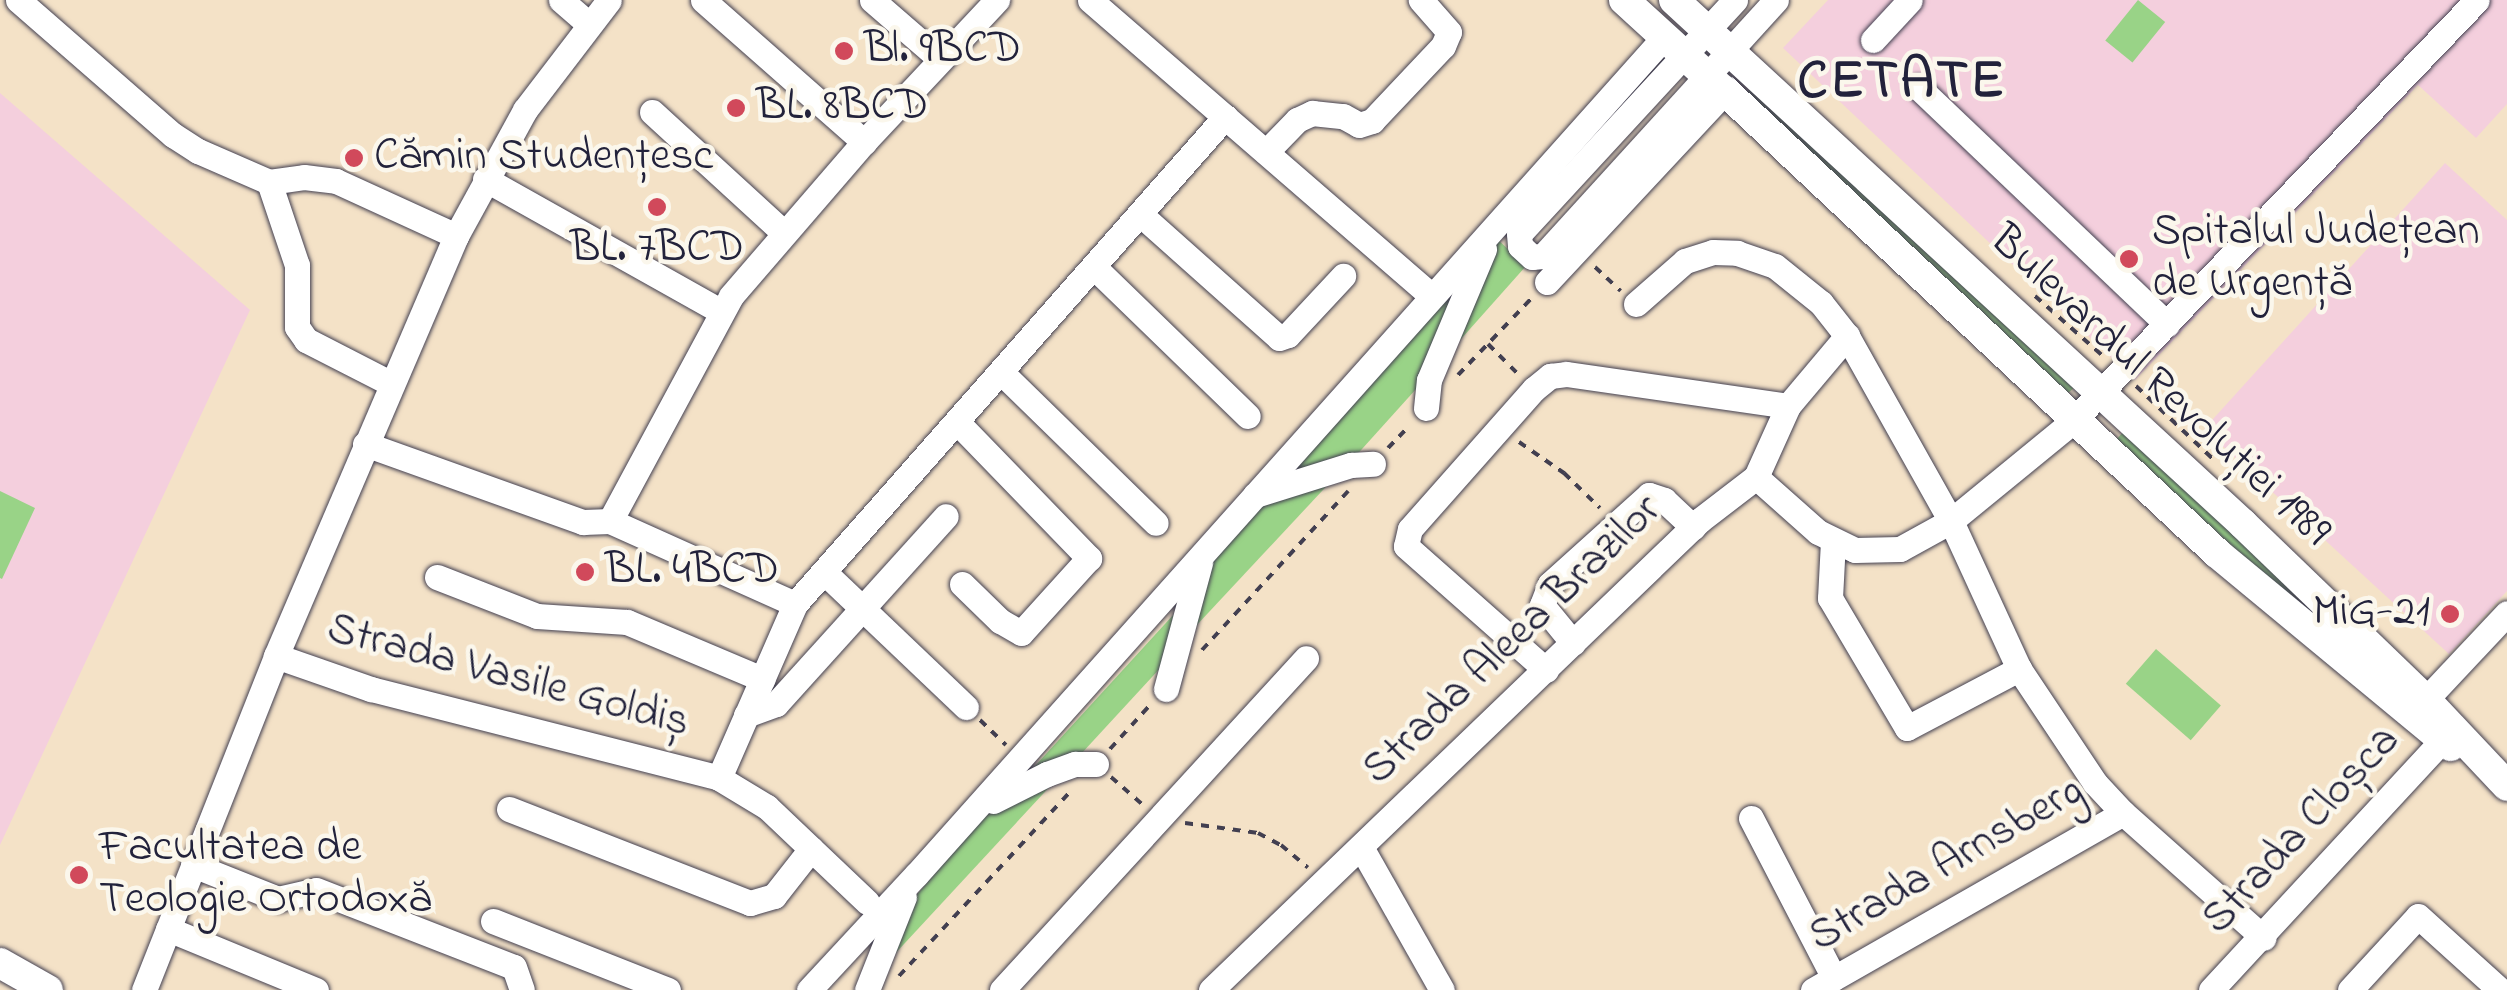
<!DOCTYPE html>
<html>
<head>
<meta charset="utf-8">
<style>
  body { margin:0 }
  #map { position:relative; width:2507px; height:990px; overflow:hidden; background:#f4e2c7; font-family:"Indie Flower",sans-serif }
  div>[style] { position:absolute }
  .built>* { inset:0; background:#f4cfdd }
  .green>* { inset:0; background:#99d387; transform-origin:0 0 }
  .path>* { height:4px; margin-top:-2px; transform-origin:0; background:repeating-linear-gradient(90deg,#423f50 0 8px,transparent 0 16px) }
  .roads { filter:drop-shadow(0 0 2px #423f50) drop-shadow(0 0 2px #423f50) }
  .minor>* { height:25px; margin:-12.5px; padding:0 12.5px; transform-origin:12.5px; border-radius:12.5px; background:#fff }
  .major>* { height:30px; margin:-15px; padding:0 15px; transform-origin:15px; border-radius:15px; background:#fff }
  .dots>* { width:28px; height:28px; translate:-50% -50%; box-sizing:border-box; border:5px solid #fbf7ec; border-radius:50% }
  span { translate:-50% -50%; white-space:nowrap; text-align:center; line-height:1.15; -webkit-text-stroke:9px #fbf7ec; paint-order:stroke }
  .poi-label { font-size:45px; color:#22223b }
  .left { translate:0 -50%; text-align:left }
  .right { translate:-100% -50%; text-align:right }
  .street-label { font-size:45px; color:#22223b }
  .district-label { font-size:55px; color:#22223b; font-weight:700; letter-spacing:2.5px }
</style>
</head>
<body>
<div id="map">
  <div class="built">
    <div style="clip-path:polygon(1828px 0,2507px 0,2507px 104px,2476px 138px,2418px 85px,2135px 380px,1783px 48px)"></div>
    <div style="clip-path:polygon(0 93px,250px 310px,0 845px)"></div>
    <div style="clip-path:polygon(2445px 163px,2507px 220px,2507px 591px,2449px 654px,2204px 429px)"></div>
  </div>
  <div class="green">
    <div style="left:2138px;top:0;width:35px;height:52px;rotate:39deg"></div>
    <div style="clip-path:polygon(1752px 87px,2076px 386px,2068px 393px,1743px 96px)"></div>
    <div style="clip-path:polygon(1495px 237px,1526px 266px,1445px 357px)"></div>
    <div style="clip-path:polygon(1469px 264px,1417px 388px,1353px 459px,1276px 480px)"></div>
    <div style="left:2124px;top:431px;width:359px;height:13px;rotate:42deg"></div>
    <div style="clip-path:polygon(1336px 476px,1181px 642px,1206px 560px,1262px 499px)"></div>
    <div style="clip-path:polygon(0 491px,35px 508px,2px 579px,0 578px)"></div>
    <div style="clip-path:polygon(1175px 613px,1164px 664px,1081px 754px,1024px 778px)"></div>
    <div style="left:2156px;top:649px;width:86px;height:46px;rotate:41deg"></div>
    <div style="clip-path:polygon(1055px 781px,879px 971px,907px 906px,983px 818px,1007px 800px)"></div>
  </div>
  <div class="path">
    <div style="left:1595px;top:267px;width:35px;rotate:43deg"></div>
    <div style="left:2035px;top:296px;width:91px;rotate:41.4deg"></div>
    <div style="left:1488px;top:344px;width:44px;rotate:45deg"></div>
    <div style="left:1458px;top:375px;width:105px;rotate:-46.2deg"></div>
    <div style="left:2136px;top:386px;width:105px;rotate:43.5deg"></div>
    <div style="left:1519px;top:442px;width:55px;rotate:34.6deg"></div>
    <div style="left:1564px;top:473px;width:50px;rotate:44.2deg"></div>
    <div style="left:1388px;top:448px;width:30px;rotate:-46deg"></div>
    <div style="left:1202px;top:650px;width:216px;rotate:-47.4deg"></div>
    <div style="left:980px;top:720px;width:36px;rotate:44deg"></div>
    <div style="left:1110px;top:749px;width:61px;rotate:-47.7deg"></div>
    <div style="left:1111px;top:777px;width:41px;rotate:41.1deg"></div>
    <div style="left:1185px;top:823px;width:74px;rotate:7.8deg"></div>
    <div style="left:1258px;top:833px;width:26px;rotate:28deg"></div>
    <div style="left:1281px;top:845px;width:35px;rotate:40deg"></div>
    <div style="left:899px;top:976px;width:255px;rotate:-47.1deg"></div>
  </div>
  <div class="roads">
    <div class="minor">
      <div style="left:18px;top:0;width:206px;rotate:41.1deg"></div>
      <div style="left:173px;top:135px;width:30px;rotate:33deg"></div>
      <div style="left:198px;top:151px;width:77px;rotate:23.6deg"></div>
      <div style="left:269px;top:182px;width:35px;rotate:-8deg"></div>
      <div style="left:304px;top:177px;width:32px;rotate:7deg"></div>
      <div style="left:336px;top:181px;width:132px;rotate:24.6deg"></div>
      <div style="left:561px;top:0;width:35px;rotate:41deg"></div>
      <div style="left:703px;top:0;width:215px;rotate:41.4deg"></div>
      <div style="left:872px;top:0;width:90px;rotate:40.9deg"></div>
      <div style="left:1090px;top:0;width:452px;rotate:40.9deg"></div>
      <div style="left:1735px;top:0;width:318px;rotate:132.7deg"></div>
      <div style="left:1519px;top:234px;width:12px;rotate:85deg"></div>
      <div style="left:1520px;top:246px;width:16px;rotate:43deg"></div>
      <div style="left:1532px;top:257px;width:11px;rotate:-5deg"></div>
      <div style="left:1543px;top:256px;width:346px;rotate:-47.7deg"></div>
      <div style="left:1873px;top:40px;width:54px;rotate:-47.2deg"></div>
      <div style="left:1918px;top:87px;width:344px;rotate:43.6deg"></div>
      <div style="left:652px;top:112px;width:178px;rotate:42.5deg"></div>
      <div style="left:1266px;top:152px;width:45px;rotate:-45.9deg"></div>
      <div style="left:1297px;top:120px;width:17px;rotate:-25deg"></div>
      <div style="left:1312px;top:113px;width:31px;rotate:6deg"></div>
      <div style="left:1343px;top:116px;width:18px;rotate:29deg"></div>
      <div style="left:1359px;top:125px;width:14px;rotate:-17deg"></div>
      <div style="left:1372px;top:121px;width:103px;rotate:-46.6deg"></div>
      <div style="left:1443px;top:46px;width:15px;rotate:-67deg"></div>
      <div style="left:1449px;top:32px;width:43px;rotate:-131.2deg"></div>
      <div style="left:485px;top:179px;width:270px;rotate:29.3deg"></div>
      <div style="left:269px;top:182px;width:88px;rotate:71.4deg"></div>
      <div style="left:297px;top:265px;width:62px;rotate:90deg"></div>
      <div style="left:297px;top:327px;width:16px;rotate:55deg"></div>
      <div style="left:306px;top:340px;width:94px;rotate:27.1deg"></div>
      <div style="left:1140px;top:214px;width:186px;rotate:41.7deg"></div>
      <div style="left:1279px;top:338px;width:9px;rotate:-18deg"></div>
      <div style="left:1288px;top:335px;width:81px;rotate:-47deg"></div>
      <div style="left:1094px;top:267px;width:214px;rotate:44.1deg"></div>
      <div style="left:1547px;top:282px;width:261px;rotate:-47deg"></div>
      <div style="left:1636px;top:304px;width:65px;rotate:-41.3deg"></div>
      <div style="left:1685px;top:261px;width:29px;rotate:-18deg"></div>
      <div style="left:1713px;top:252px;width:24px;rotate:2deg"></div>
      <div style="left:1737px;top:253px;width:40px;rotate:18.9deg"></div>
      <div style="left:1775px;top:266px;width:59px;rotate:38.8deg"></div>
      <div style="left:1821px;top:303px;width:42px;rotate:51.8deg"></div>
      <div style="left:1847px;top:336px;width:212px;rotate:60.7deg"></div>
      <div style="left:1951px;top:521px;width:163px;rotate:65.3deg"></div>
      <div style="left:2019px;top:669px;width:137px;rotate:56.3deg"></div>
      <div style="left:2095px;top:783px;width:41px;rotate:47deg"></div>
      <div style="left:2123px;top:813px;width:188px;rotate:41.6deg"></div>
      <div style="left:1001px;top:372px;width:216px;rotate:44.3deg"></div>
      <div style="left:1426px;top:408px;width:28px;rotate:-84deg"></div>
      <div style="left:1429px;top:380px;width:142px;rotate:-67.2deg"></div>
      <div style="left:957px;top:422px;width:190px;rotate:45.9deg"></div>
      <div style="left:1089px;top:558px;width:101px;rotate:132.2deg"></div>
      <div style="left:1021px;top:633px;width:24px;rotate:-150deg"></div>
      <div style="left:1000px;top:621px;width:53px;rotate:-135.8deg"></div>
      <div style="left:365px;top:444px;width:232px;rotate:19.7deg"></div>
      <div style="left:583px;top:522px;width:27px;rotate:-2deg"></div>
      <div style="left:610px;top:521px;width:203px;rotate:24.2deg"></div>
      <div style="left:1756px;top:477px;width:83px;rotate:41.6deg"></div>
      <div style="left:1818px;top:532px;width:41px;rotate:25.9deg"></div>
      <div style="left:1855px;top:550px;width:45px;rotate:-1.3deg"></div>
      <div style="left:1900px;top:549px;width:58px;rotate:-28.8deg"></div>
      <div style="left:1951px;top:521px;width:158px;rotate:-39.3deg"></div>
      <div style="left:2073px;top:421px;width:583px;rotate:-46.18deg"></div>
      <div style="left:1255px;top:495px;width:101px;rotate:-17.4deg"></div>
      <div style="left:1351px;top:465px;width:22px;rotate:-3deg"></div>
      <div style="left:610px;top:521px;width:255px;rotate:-61.7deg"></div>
      <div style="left:731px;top:296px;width:203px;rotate:-49.2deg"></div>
      <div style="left:864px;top:142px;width:195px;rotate:-46.9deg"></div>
      <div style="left:1833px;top:541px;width:57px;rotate:93deg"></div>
      <div style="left:1830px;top:598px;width:151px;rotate:59.4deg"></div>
      <div style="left:1907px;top:728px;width:127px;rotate:-27.8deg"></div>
      <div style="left:824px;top:572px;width:196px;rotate:43.6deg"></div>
      <div style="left:437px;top:577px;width:107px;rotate:21.3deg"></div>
      <div style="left:537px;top:616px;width:90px;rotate:3.8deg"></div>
      <div style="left:627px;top:622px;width:147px;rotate:22.9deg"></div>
      <div style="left:1573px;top:643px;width:49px;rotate:-129.2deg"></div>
      <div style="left:1542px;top:605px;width:22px;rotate:-69deg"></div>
      <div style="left:1550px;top:584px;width:133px;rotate:-42deg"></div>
      <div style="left:1649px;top:495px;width:16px;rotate:18deg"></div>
      <div style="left:1664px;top:500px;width:40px;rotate:43deg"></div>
      <div style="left:276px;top:656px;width:101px;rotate:19.2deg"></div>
      <div style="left:371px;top:689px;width:359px;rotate:14.3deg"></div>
      <div style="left:719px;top:778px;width:56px;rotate:31.1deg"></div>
      <div style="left:767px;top:807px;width:138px;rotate:43.5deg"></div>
      <div style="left:1546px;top:670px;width:187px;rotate:-138.5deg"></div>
      <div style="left:1406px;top:546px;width:17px;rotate:-77deg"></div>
      <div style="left:1410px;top:529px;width:187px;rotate:-48.5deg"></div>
      <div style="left:1534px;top:389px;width:21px;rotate:-39deg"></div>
      <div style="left:1550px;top:376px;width:16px;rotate:-7deg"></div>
      <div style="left:1566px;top:374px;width:224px;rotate:8.2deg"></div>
      <div style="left:1166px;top:689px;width:131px;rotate:-74.9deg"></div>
      <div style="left:2415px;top:711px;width:134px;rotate:-46.8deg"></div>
      <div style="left:746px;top:715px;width:32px;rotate:-20deg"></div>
      <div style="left:776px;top:704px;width:253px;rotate:-47.9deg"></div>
      <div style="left:719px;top:778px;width:190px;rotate:-66.4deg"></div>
      <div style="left:795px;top:604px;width:650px;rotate:-48.56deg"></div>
      <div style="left:993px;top:801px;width:60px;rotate:-26.6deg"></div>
      <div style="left:1047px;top:774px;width:30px;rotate:-20deg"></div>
      <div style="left:1075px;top:764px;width:21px"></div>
      <div style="left:509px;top:809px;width:259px;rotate:21.3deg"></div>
      <div style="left:750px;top:903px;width:25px;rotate:-16deg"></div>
      <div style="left:774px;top:896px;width:60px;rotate:-51.8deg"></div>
      <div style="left:1751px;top:818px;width:180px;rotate:62.6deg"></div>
      <div style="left:1361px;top:847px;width:164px;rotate:60.5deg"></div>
      <div style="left:193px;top:865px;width:92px;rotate:21.8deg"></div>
      <div style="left:278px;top:899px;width:39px;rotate:-13deg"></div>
      <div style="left:316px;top:890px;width:212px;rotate:21.3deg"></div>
      <div style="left:514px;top:967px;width:24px;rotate:71deg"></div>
      <div style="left:493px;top:921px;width:188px;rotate:21.5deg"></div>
      <div style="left:168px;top:929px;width:160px;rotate:22.4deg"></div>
      <div style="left:144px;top:990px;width:359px;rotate:-68.4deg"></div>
      <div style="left:276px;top:656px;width:457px;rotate:-66.8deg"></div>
      <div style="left:456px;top:236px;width:144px;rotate:-61.3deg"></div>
      <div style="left:525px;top:110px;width:138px;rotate:-52.6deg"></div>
      <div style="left:809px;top:990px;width:157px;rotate:-47.1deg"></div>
      <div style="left:916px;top:875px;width:1125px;rotate:-48.24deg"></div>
      <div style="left:867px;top:990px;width:100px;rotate:-68.3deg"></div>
      <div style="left:1002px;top:990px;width:450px;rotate:-47.5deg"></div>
      <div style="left:1211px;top:990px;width:678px;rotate:-43.86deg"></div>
      <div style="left:1700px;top:520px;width:71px;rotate:-37.5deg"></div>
      <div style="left:1756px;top:477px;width:78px;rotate:-65.7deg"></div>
      <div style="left:1788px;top:406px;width:92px;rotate:-49.9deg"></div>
      <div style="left:1813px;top:990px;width:357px;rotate:-29.7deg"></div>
      <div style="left:2211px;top:990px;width:357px;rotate:-47.2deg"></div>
      <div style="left:2350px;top:990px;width:100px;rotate:-47.4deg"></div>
      <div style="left:2418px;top:916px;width:110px;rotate:42.1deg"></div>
    </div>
    <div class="major">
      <div style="left:1624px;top:0;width:138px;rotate:42.4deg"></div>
      <div style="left:1674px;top:0;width:774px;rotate:42.64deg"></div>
      <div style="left:2243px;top:524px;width:254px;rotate:43.9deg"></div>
      <div style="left:2426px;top:700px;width:118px;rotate:46.7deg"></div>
      <div style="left:1725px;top:91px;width:675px;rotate:43.2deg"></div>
      <div style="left:2217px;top:553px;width:303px;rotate:39.6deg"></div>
      <div style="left:0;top:963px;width:55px;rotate:29.4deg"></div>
    </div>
  </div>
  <div class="dots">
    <div style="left:844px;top:51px;background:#d1495b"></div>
    <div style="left:736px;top:108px;background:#d1495b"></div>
    <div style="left:354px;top:158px;background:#d1495b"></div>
    <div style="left:657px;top:207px;background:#d1495b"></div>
    <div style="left:2129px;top:259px;background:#d1495b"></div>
    <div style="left:585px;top:572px;background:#d1495b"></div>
    <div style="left:2450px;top:614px;background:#d1495b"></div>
    <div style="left:79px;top:875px;background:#d1495b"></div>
  </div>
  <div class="poi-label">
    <span class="left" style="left:864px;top:51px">Bl. 9BCD</span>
    <span class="left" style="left:756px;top:108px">BL. 8BCD</span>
    <span class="left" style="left:374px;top:158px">Cămin Studențesc</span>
    <span class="left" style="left:2152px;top:259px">Spitalul Județean<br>de Urgență</span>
    <span style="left:657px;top:250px">BL. 7BCD</span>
    <span class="left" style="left:605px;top:572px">BL. 4BCD</span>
    <span class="right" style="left:2430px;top:614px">MiG-21</span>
    <span class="left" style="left:99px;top:875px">Facultatea de<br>Teologie Ortodoxă</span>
  </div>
  <div class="street-label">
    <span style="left:2159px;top:387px;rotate:43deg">Bulevardul Revoluției 1989</span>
    <span style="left:1513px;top:641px;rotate:-44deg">Strada Aleea Brazilor</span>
    <span style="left:508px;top:677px;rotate:15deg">Strada Vasile Goldiș</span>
    <span style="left:2302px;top:831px;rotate:-47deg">Strada Cloșca</span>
    <span style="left:1947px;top:865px;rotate:-30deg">Strada Arnsberg</span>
  </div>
  <div class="district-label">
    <span style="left:1902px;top:84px">CETATE</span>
  </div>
</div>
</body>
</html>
